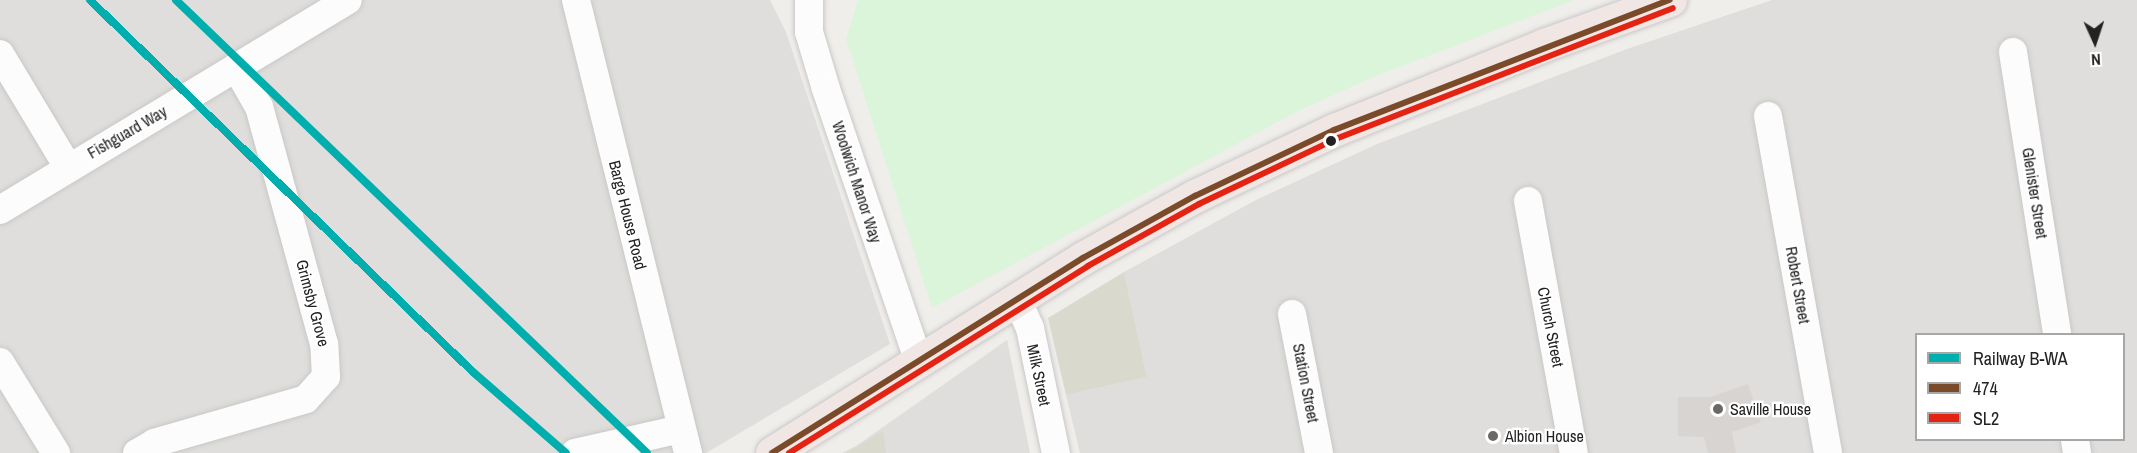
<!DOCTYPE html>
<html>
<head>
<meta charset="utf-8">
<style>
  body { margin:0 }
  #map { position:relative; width:2137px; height:453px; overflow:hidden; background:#f0eeeb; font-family:"Archivo Narrow",sans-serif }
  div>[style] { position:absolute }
  .residential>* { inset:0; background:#dfdedc }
  .construction>* { inset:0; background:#d9d9cd }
  .park>* { inset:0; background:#daf5da }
  .building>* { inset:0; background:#d7d4d2 }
  .roads { filter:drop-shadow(0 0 2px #c9c8c7) drop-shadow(0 0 2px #c9c8c7) }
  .minor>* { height:28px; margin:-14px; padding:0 14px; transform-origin:14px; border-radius:14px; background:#fdfcfc }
  .trunk>* { height:33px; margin:-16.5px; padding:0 16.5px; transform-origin:16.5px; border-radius:16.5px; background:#f0e6e4 }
  .bus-1>* { height:6px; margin:-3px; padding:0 3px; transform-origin:3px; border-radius:3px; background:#7a4b2a }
  .bus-2>* { height:6px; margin:-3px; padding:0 3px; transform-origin:3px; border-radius:3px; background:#e42313 }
  .rail-1>* { height:8px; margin:-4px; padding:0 4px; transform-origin:4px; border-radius:4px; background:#00afad }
  .dots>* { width:16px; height:16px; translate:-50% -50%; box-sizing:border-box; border:3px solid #fff; border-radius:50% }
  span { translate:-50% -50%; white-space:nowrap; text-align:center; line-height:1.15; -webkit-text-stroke:4.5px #fff; paint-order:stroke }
  .street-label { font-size:16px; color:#222 }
  .poi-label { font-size:16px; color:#222 }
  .left { translate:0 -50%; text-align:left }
  .legend { position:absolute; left:1915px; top:333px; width:210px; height:108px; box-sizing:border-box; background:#fff; border:2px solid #a7a7a7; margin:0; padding:8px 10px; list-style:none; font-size:18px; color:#222 }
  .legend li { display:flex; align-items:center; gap:12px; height:30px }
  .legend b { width:30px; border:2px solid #a7a7a7 }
  .north { position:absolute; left:2065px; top:12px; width:60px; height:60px; -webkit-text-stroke:4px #fff; paint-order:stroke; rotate:177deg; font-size:16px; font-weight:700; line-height:24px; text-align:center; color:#222 }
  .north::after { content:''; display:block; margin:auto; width:21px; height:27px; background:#222; clip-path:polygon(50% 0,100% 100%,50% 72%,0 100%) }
</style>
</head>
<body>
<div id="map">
  <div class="residential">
    <div style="clip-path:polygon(0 0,770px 0,786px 32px,890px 344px,706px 453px,0 453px)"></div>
    <div style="clip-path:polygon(evenodd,1772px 0,2137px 0,2137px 453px,1080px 453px,1066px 395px,1147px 377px,1124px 272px,1256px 200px,1377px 144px,1627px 49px,1772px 0,1916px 334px,2124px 334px,2124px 440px,1916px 440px,1916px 334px)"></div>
    <div style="clip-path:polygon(1007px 340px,1030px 453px,842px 453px,856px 446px)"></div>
  </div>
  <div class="construction">
    <div style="clip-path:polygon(1124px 272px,1147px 377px,1066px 395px,1048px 318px)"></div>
    <div style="clip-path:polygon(883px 431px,886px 453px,846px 453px)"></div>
  </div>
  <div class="park">
    <div style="clip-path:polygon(858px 0,1574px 0,1371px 78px,1298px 111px,932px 308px,846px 39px)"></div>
  </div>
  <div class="building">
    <div style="clip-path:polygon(1748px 384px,1761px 422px,1732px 432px,1736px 453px,1708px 453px,1704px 437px,1678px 436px,1678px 397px,1711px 397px)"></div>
  </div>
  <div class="roads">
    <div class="minor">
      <div style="left:576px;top:0;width:467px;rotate:76.1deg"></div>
      <div style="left:809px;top:0;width:32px;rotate:90deg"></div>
      <div style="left:809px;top:32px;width:59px;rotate:73.4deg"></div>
      <div style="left:826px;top:89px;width:286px;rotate:71.2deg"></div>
      <div style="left:2013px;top:52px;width:285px;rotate:81.1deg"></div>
      <div style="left:0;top:54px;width:132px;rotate:59deg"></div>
      <div style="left:1768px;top:116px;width:342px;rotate:79.9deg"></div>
      <div style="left:1528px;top:201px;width:256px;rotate:79.7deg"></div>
      <div style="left:0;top:210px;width:406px;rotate:-31.1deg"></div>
      <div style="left:1017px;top:299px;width:32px;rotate:66deg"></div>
      <div style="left:1030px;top:328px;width:128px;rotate:78.3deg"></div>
      <div style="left:1292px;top:314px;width:142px;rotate:79deg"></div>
      <div style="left:0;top:362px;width:107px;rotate:58.4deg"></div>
      <div style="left:2075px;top:440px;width:13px;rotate:81deg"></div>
      <div style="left:137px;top:453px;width:20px;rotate:-30deg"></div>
      <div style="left:154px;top:443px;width:158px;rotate:-16.1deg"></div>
      <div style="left:306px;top:399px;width:30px;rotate:-48deg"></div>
      <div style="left:326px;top:377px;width:33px;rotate:-93deg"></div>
      <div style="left:324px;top:344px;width:246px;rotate:-105.3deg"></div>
      <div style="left:259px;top:107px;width:46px;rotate:-119.9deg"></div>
      <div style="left:575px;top:453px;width:109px;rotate:-12.8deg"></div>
    </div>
    <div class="trunk">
      <div style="left:772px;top:453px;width:367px;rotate:-32.1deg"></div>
      <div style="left:1083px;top:258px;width:128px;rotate:-29deg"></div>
      <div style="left:1195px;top:196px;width:154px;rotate:-25.4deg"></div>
      <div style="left:1334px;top:130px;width:227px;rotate:-22deg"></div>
      <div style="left:1544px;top:45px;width:134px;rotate:-19.7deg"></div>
    </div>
  </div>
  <div class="bus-1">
    <div style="left:772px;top:453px;width:367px;rotate:-32.1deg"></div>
    <div style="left:1083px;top:258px;width:128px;rotate:-29deg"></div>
    <div style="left:1195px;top:196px;width:154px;rotate:-25.4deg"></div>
    <div style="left:1334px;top:130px;width:360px;rotate:-21.2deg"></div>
  </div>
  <div class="bus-2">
    <div style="left:789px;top:453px;width:353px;rotate:-32deg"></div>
    <div style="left:1088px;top:266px;width:127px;rotate:-29.2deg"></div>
    <div style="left:1199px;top:204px;width:154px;rotate:-25.4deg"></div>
    <div style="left:1338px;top:138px;width:359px;rotate:-21.2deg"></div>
  </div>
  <div class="rail-1">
    <div style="left:90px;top:0;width:534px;rotate:44.17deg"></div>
    <div style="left:473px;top:372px;width:123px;rotate:41.1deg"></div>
    <div style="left:176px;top:0;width:653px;rotate:43.88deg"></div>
  </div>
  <div class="dots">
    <div style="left:1331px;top:141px;background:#222"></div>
    <div style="left:1718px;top:409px;background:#6a6968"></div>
    <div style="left:1493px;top:436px;background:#6a6968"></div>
  </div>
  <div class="street-label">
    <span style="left:127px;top:132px;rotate:-30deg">Fishguard Way</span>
    <span style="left:857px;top:182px;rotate:72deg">Woolwich Manor Way</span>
    <span style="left:2035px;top:193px;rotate:81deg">Glenister Street</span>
    <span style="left:628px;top:215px;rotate:76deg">Barge House Road</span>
    <span style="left:1798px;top:285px;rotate:80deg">Robert Street</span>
    <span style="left:313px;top:303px;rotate:75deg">Grimsby Grove</span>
    <span style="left:1551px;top:327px;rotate:79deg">Church Street</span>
    <span style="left:1039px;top:375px;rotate:78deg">Milk Street</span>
    <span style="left:1306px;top:383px;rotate:79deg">Station Street</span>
  </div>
  <div class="poi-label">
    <span class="left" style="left:1730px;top:409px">Saville House</span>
    <span class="left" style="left:1505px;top:436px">Albion House</span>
  </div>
  <ul class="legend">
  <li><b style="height:8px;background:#00afad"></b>Railway B-WA</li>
  <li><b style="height:8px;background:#7a4b2a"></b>474</li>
  <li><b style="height:8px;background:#e42313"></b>SL2</li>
  </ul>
  <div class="north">N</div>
</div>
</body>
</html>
